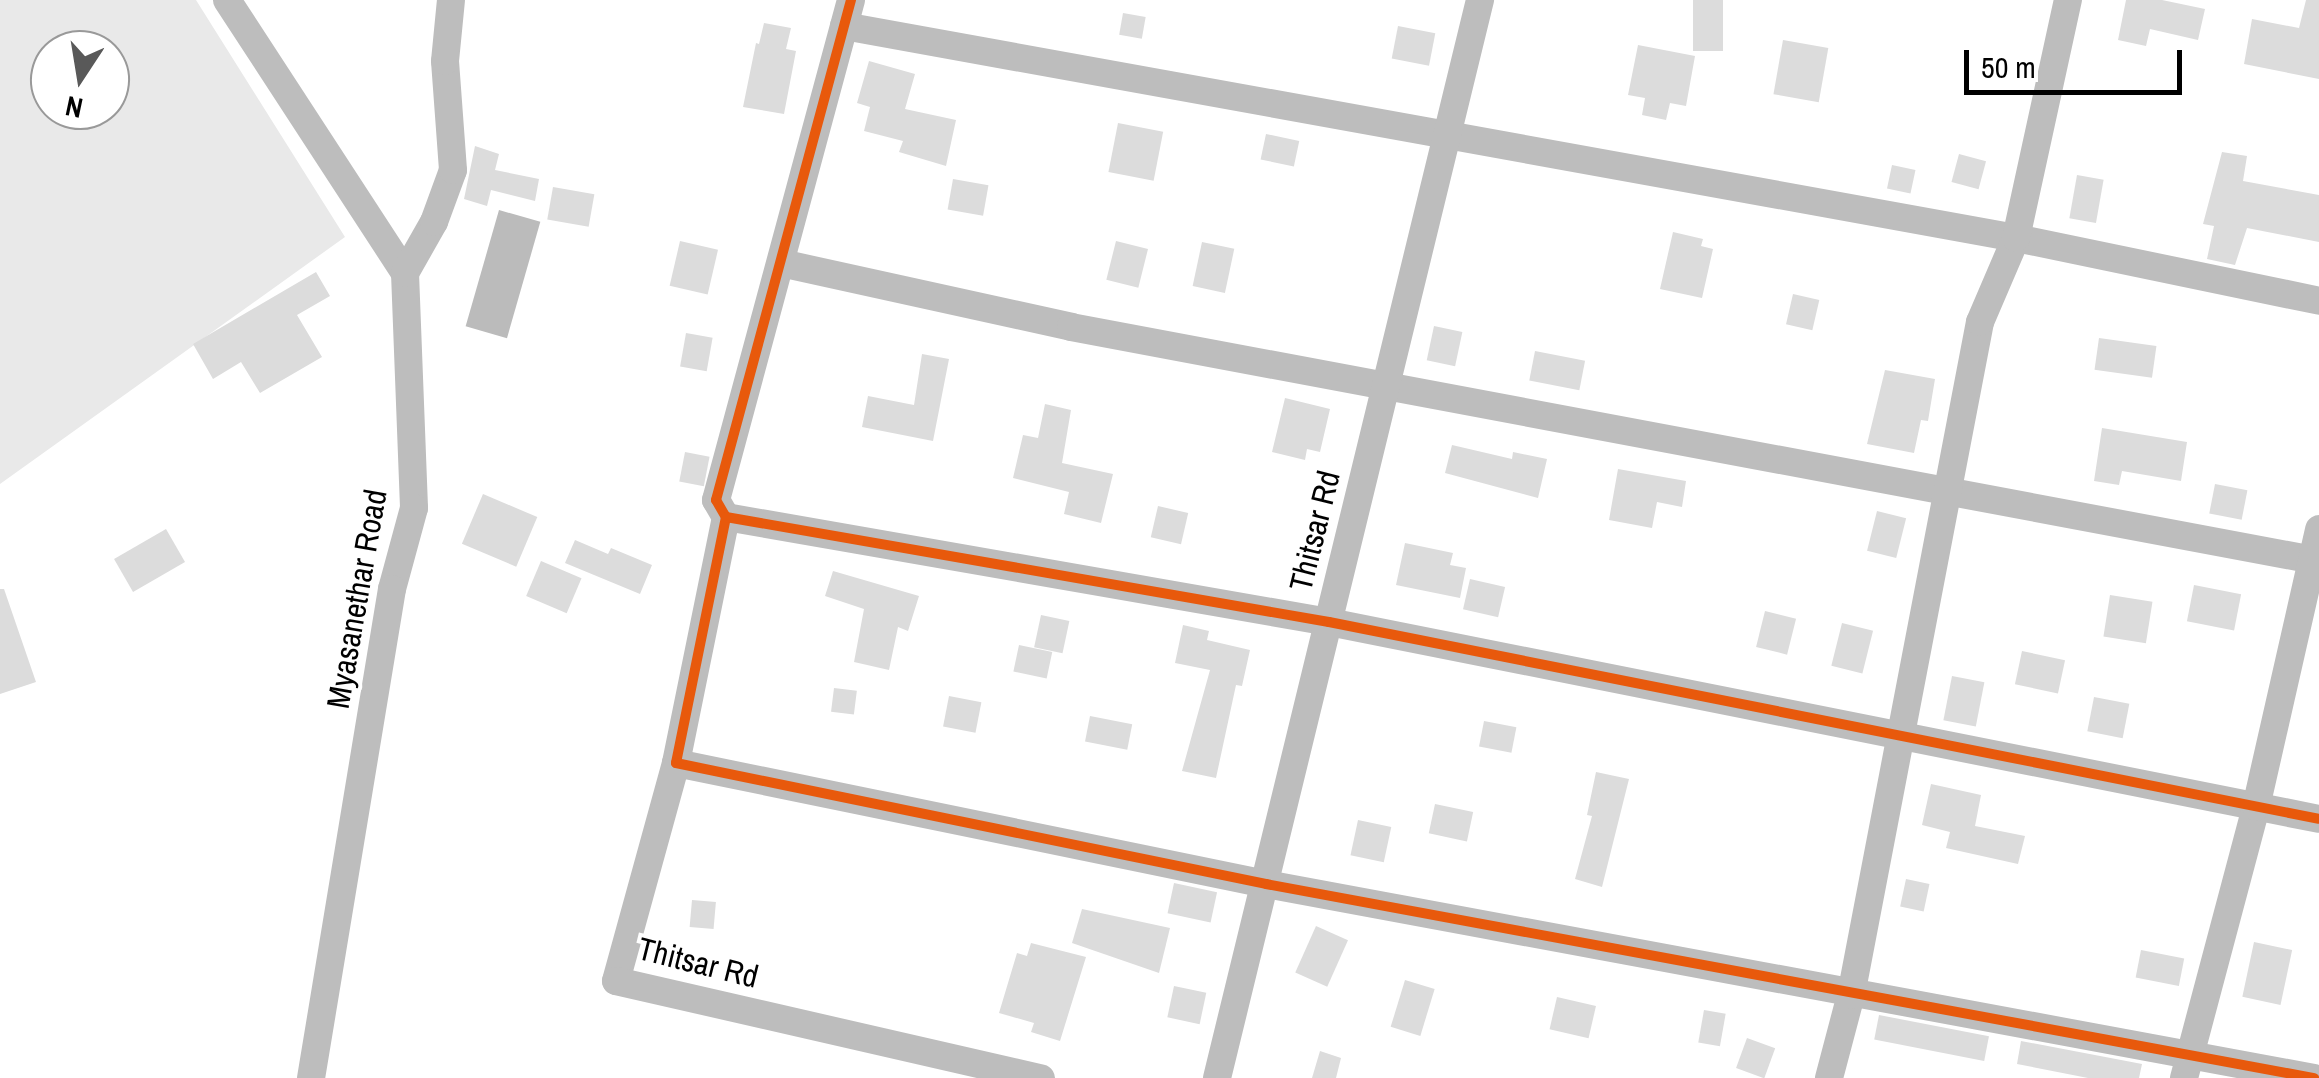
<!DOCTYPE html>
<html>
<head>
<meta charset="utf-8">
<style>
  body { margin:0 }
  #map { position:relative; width:2319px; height:1078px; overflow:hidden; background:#fff; font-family:"Archivo Narrow",sans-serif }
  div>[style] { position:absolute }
  .green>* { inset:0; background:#e9e9e9 }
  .water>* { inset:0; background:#bbb; transform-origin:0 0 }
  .building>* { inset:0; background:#dcdcdc; transform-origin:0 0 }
  .street>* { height:28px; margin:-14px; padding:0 14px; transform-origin:14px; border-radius:14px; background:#bdbdbd }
  .cycleway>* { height:10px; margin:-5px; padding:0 5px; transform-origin:5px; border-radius:5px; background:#e8590c }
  span { translate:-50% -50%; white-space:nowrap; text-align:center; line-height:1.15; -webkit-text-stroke:8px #fff; paint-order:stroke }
  .street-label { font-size:32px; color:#000 }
  .north { position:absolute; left:30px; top:30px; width:100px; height:100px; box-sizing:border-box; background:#fff; border:2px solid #999; border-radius:50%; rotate:192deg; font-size:28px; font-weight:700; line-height:40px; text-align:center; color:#000 }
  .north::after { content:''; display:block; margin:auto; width:35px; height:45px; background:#595959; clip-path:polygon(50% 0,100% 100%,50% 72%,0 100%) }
  .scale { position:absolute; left:1964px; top:50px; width:218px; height:45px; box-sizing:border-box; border:5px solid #000; border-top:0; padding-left:12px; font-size:30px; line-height:35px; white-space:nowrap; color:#000; -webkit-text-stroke:8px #fff; paint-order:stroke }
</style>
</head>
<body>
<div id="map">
  <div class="green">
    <div style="clip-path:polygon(evenodd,0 0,196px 0,345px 237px,0 484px,0 0,50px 50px,110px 50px,110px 110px,50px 110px,50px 50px)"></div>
  </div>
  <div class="water">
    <div style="left:499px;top:210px;width:43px;height:121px;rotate:16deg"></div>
  </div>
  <div class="building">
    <div style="left:1693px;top:0;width:30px;height:51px"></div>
    <div style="clip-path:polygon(2126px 0,2162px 0,2205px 9px,2198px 40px,2150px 29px,2146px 46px,2118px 40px)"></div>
    <div style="clip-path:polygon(2306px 0,2319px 0,2319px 79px,2244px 64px,2252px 19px,2299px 28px)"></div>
    <div style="left:1123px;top:13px;width:23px;height:22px;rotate:10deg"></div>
    <div style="clip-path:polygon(764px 23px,791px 28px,786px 49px,796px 51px,784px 114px,743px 107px,756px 43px,759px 44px)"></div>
    <div style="left:1398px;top:26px;width:38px;height:33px;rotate:11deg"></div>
    <div style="left:1783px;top:40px;width:46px;height:55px;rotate:10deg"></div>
    <div style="clip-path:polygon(1638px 45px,1695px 56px,1686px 106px,1670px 103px,1666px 120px,1642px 115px,1645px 98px,1628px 95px)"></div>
    <div style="clip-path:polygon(869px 61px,915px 74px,905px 109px,956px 120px,946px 166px,899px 152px,903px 141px,864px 131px,870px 107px,857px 103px)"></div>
    <div style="left:1118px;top:123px;width:46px;height:50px;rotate:11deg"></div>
    <div style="left:1266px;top:134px;width:34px;height:26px;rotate:12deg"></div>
    <div style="clip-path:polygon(475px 146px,499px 154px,495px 170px,539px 179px,535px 201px,491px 190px,487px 206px,464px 199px)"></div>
    <div style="clip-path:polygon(2222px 152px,2247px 156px,2243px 181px,2319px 195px,2319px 242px,2247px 228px,2235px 265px,2207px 259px,2214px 226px,2203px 224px)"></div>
    <div style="left:1959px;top:154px;width:28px;height:29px;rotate:15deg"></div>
    <div style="left:1892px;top:165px;width:24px;height:24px;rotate:12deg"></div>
    <div style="left:2077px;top:175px;width:27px;height:44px;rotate:10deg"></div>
    <div style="left:953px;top:179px;width:36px;height:31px;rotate:10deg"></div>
    <div style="left:553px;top:187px;width:42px;height:33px;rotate:10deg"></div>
    <div style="clip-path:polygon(1673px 232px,1703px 239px,1701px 246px,1713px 249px,1702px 298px,1660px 289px)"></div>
    <div style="left:680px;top:241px;width:39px;height:46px;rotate:13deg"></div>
    <div style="left:1116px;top:241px;width:33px;height:40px;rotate:14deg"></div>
    <div style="left:1202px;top:242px;width:33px;height:45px;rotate:12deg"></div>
    <div style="clip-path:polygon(316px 272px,330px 296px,297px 315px,322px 357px,260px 393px,241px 362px,213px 379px,193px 344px)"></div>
    <div style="left:1793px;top:294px;width:27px;height:31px;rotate:13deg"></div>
    <div style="left:1434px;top:326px;width:29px;height:35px;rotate:12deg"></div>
    <div style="left:686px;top:333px;width:27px;height:34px;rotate:10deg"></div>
    <div style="left:2099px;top:338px;width:58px;height:32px;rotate:8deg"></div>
    <div style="left:1535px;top:351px;width:51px;height:30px;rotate:11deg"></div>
    <div style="clip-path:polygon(922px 354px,949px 359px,933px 441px,862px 427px,868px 396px,914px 405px)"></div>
    <div style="clip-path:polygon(1885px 370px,1935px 379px,1928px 421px,1921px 420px,1914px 453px,1867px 444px)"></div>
    <div style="clip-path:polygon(1285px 398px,1330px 409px,1320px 452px,1307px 449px,1305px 460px,1272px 452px)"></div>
    <div style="clip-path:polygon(1045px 404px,1071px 410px,1062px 463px,1113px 474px,1101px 523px,1064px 514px,1069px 492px,1013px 478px,1023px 435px,1038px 438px)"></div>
    <div style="clip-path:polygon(2102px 428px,2187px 442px,2181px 481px,2122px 471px,2119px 485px,2094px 481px)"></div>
    <div style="clip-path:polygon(1452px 445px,1512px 459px,1513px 452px,1547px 459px,1538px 498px,1445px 473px)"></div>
    <div style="left:685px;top:452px;width:25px;height:30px;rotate:11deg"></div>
    <div style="clip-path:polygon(1618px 469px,1686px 481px,1682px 507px,1657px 502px,1652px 528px,1609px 520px)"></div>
    <div style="left:2215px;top:484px;width:33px;height:30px;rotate:11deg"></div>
    <div style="left:483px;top:494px;width:59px;height:54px;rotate:23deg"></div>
    <div style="left:1158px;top:506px;width:31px;height:32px;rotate:13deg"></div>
    <div style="left:1877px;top:511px;width:30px;height:41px;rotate:14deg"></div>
    <div style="left:166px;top:529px;width:38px;height:60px;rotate:60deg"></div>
    <div style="clip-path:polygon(575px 540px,608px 554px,611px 548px,652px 565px,640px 594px,565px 563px)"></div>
    <div style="clip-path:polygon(1405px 543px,1453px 553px,1450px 565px,1466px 568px,1460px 598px,1396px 585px)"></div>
    <div style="left:541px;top:561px;width:44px;height:38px;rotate:23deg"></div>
    <div style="clip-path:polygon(833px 571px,919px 596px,908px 631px,898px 627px,889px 670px,854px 662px,864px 609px,825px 596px)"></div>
    <div style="left:1470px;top:579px;width:36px;height:31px;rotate:13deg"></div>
    <div style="left:2194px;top:585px;width:48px;height:37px;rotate:11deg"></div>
    <div style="clip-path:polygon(0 589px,4px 589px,36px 682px,0 694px)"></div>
    <div style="left:2110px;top:595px;width:43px;height:42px;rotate:9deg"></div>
    <div style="left:1765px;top:611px;width:32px;height:37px;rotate:14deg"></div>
    <div style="left:1041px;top:615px;width:29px;height:33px;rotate:12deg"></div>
    <div style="left:1842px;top:623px;width:32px;height:44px;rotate:14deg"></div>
    <div style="clip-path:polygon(1183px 625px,1209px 631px,1207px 640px,1250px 650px,1242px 686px,1236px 685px,1216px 778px,1182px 771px,1210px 670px,1175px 663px)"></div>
    <div style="left:1019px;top:645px;width:34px;height:27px;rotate:12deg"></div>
    <div style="left:2022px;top:651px;width:44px;height:34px;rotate:12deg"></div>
    <div style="left:1952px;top:676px;width:33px;height:45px;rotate:11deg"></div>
    <div style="left:834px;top:688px;width:23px;height:24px;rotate:7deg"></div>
    <div style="left:949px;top:696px;width:33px;height:31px;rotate:11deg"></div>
    <div style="left:2094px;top:697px;width:36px;height:35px;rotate:11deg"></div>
    <div style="left:1090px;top:716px;width:43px;height:26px;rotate:11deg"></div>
    <div style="left:1484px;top:721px;width:33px;height:26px;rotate:11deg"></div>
    <div style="clip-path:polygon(1596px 772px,1629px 779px,1602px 887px,1575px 879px,1592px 816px,1587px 815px)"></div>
    <div style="clip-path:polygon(1931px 784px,1981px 795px,1975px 826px,2025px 836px,2018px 864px,1946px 848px,1950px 832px,1922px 825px)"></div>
    <div style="left:1435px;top:804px;width:39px;height:30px;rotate:12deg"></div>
    <div style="left:1358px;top:820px;width:34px;height:36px;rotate:12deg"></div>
    <div style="left:1906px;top:879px;width:24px;height:28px;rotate:12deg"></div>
    <div style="left:1174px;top:883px;width:44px;height:31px;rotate:12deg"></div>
    <div style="left:692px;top:900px;width:24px;height:27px;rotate:5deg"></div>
    <div style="clip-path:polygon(1082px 909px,1170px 928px,1159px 973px,1072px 943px)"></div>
    <div style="left:1316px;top:926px;width:35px;height:51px;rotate:24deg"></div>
    <div style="left:2254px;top:942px;width:39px;height:56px;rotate:12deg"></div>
    <div style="clip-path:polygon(1031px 943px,1086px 957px,1060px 1041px,1031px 1032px,1034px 1023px,999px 1013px,1017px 953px,1027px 956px)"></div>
    <div style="left:2141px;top:950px;width:44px;height:28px;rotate:11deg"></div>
    <div style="left:1405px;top:980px;width:31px;height:49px;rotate:17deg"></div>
    <div style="left:1174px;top:986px;width:33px;height:32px;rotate:12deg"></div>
    <div style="left:1557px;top:997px;width:40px;height:33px;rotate:13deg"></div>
    <div style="left:1704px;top:1010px;width:22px;height:33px;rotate:10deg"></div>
    <div style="left:1879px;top:1015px;width:112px;height:25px;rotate:11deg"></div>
    <div style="left:1747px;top:1038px;width:30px;height:32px;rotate:20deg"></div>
    <div style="clip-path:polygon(2021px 1041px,2142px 1064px,2139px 1078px,2088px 1078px,2017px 1064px)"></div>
    <div style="clip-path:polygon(1320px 1051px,1341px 1058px,1336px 1078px,1312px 1078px)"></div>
  </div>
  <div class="street">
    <div style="left:227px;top:0;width:326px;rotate:56.9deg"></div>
    <div style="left:405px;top:273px;width:235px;rotate:87.8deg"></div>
    <div style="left:414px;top:508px;width:84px;rotate:105.2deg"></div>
    <div style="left:392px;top:589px;width:496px;rotate:99.4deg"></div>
    <div style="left:851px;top:0;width:518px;rotate:105.11deg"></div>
    <div style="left:716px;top:500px;width:20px;rotate:60deg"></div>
    <div style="left:726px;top:517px;width:612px;rotate:9.88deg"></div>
    <div style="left:1329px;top:622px;width:1009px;rotate:11.25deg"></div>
    <div style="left:844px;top:26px;width:1191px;rotate:10.25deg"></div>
    <div style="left:2016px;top:238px;width:309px;rotate:11.7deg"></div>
    <div style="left:781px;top:263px;width:297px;rotate:12.4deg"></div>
    <div style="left:1071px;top:327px;width:1270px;rotate:10.62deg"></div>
    <div style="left:405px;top:273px;width:59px;rotate:-60.4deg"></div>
    <div style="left:434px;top:222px;width:55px;rotate:-69.9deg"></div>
    <div style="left:453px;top:170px;width:109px;rotate:-94.2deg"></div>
    <div style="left:445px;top:61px;width:61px;rotate:-84.4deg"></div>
    <div style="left:726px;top:517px;width:251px;rotate:101.5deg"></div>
    <div style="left:676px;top:763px;width:602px;rotate:11.59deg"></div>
    <div style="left:1266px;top:884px;width:1066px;rotate:10.49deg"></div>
    <div style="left:676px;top:763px;width:226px;rotate:105.4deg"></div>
    <div style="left:616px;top:981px;width:436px;rotate:12.9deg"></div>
    <div style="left:1217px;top:1078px;width:1110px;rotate:-76.29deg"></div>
    <div style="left:1829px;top:1078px;width:86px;rotate:-75.2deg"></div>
    <div style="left:1851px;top:995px;width:685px;rotate:-79.15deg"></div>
    <div style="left:1980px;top:322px;width:91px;rotate:-66.8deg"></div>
    <div style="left:2016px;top:238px;width:244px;rotate:-77.7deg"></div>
    <div style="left:2184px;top:1078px;width:280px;rotate:-75.1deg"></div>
    <div style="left:2256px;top:807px;width:285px;rotate:-77.2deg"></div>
  </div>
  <div class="cycleway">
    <div style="left:851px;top:0;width:518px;rotate:105.11deg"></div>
    <div style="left:716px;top:500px;width:20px;rotate:60deg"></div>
    <div style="left:726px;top:517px;width:612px;rotate:9.88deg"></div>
    <div style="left:1329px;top:622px;width:1009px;rotate:11.25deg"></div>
    <div style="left:726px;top:517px;width:251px;rotate:101.5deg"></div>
    <div style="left:676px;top:763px;width:602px;rotate:11.59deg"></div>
    <div style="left:1266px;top:884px;width:1066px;rotate:10.49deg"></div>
  </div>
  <div class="street-label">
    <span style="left:1315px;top:531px;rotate:-76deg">Thitsar Rd</span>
    <span style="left:357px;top:599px;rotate:-80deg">Myasanethar Road</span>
    <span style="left:698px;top:963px;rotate:14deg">Thitsar Rd</span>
  </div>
  <div class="north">N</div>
  <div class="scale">50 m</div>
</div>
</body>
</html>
